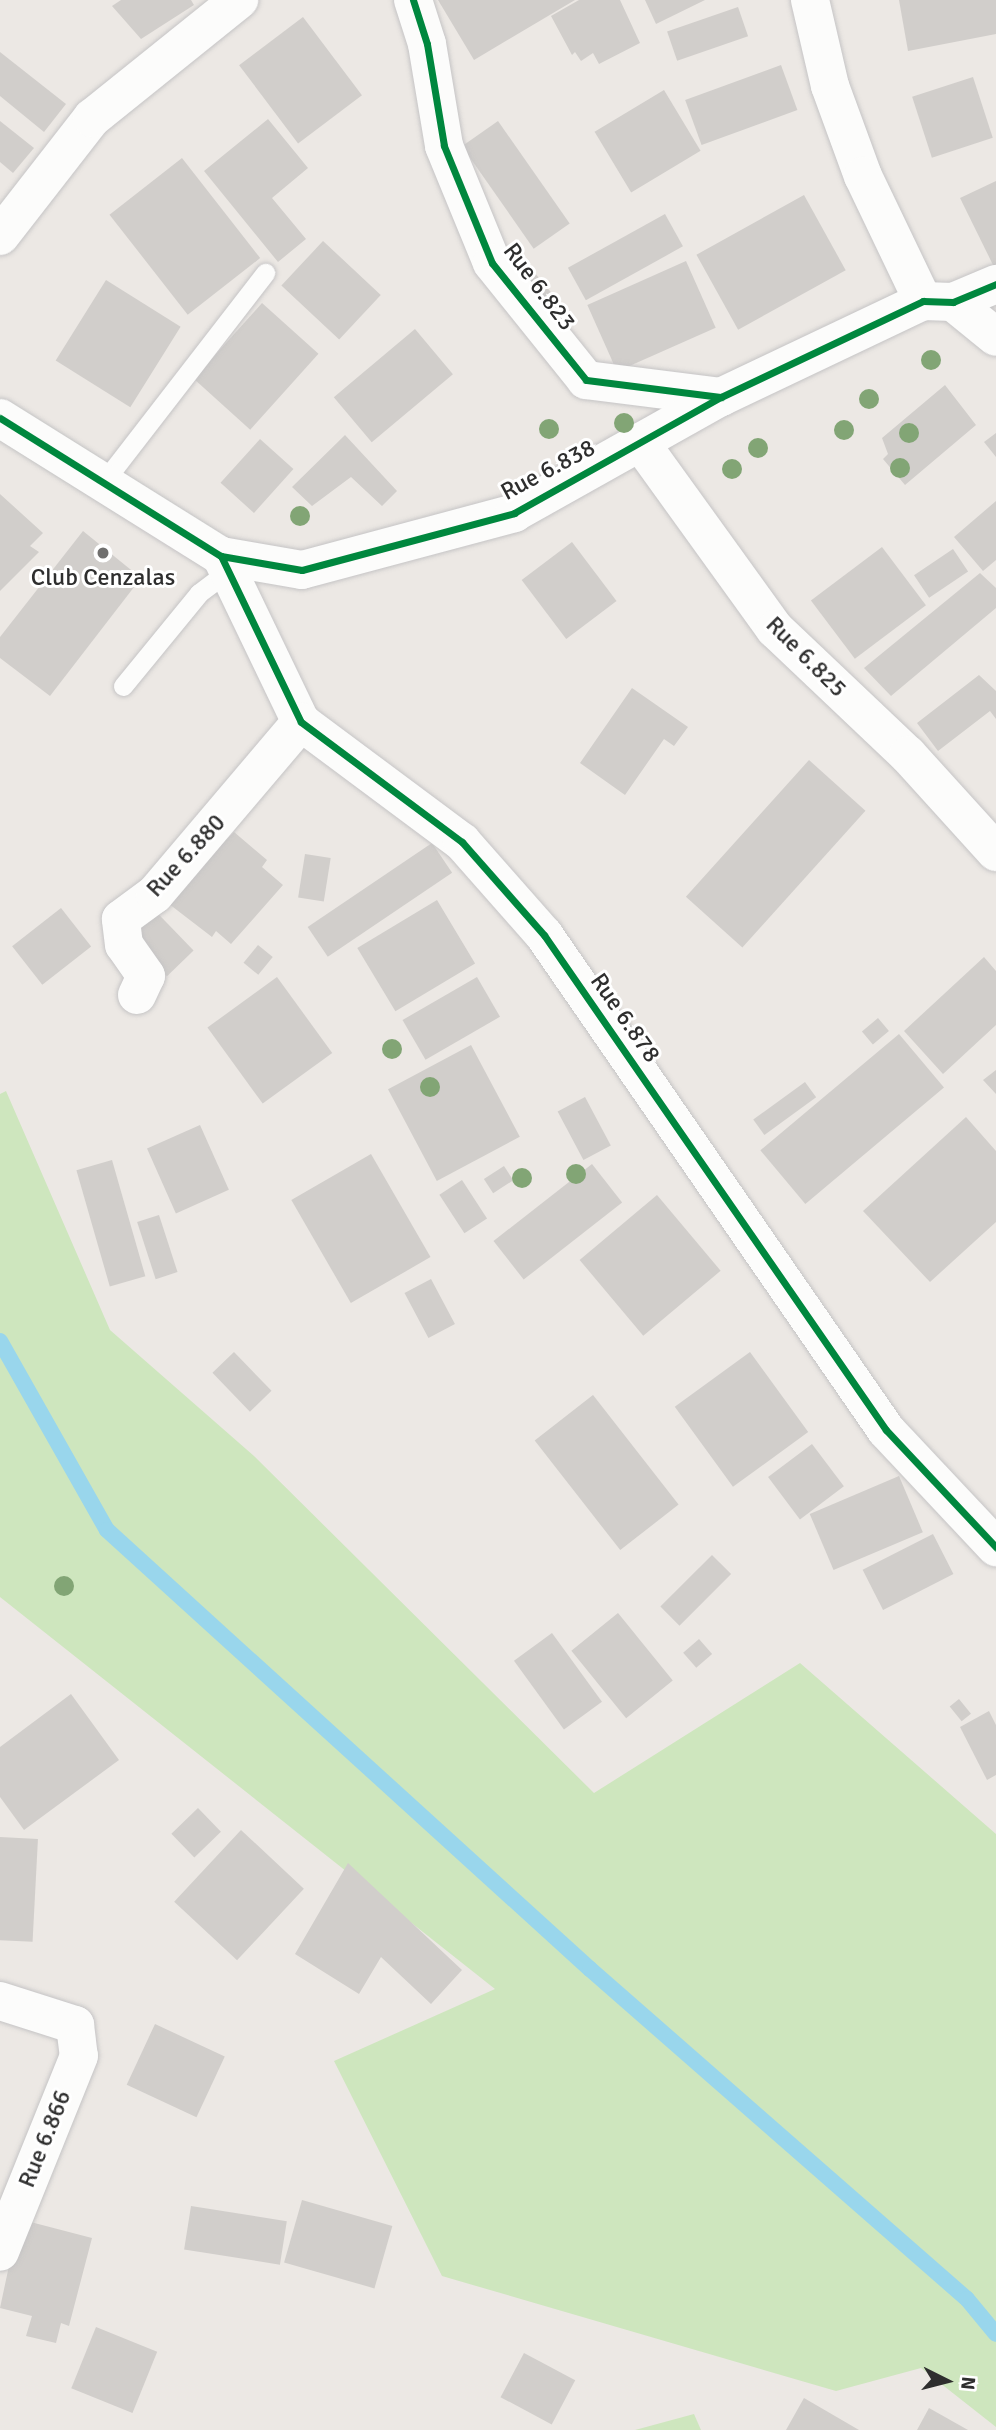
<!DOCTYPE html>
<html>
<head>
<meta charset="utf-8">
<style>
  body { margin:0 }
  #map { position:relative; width:996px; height:2430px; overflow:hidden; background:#ece8e4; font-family:Signika,sans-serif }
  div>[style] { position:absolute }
  .green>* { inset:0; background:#cee6be }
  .stream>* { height:16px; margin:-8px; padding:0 8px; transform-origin:8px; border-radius:8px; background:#99d6ec }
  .building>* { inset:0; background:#d1cecb; transform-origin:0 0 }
  .roads { filter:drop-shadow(0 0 2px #c5c4c5) drop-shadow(0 0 2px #c5c4c5) }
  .lane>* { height:19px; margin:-9.5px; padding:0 9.5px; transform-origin:9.5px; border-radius:9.5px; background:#fcfcfb }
  .street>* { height:38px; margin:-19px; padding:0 19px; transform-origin:19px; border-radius:19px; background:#fcfcfb }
  .cycleway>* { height:7px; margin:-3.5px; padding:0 3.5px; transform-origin:3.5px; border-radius:3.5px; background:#00873e }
  .trees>* { width:20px; height:20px; margin:-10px; border-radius:50%; background:#82a575 }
  .dots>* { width:19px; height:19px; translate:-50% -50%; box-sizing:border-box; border:4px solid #fff; border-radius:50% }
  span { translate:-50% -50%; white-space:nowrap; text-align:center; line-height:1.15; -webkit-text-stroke:6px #fff; paint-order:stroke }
  .street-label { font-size:24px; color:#2e2e2e }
  .poi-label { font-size:24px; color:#2e2e2e }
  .north { position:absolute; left:912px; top:2346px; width:70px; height:70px; -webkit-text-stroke:5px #fff; paint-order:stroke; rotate:96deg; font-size:19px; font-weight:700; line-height:28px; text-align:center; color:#2e2e2e }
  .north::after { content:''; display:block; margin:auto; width:24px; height:32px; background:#2e2e2e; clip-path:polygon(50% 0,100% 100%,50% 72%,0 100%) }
</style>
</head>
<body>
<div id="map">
  <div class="green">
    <div style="clip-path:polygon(6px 1091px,110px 1330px,254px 1456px,594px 1793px,800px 1663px,996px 1834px,996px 2427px,921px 2368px,836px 2391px,442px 2276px,334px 2061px,495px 1989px,0 1597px,0 1094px)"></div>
    <div style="clip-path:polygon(694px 2414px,701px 2430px,635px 2430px)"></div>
  </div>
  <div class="stream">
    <div style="left:0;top:1341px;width:217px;rotate:60.5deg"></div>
    <div style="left:107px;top:1530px;width:653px;rotate:42.27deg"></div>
    <div style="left:590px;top:1969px;width:501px;rotate:41.2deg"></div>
    <div style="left:967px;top:2299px;width:45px;rotate:50.4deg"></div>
  </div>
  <div class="building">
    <div style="clip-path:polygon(121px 0,191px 0,194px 5px,141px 39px,112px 6px)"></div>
    <div style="clip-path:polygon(438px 0,575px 0,474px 60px)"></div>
    <div style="clip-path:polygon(579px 0,620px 0,640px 43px,599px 64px,593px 53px,581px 61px,575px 52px,572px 55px,551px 16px)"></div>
    <div style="clip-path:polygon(645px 0,705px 0,656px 24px)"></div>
    <div style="clip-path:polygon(899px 0,996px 0,996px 34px,908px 51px)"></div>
    <div style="left:738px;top:7px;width:31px;height:75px;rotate:71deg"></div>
    <div style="left:303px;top:17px;width:98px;height:80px;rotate:53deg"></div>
    <div style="clip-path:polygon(0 52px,66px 104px,44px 132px,0 96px)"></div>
    <div style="left:781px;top:65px;width:48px;height:102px;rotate:70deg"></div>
    <div style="left:973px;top:77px;width:64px;height:64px;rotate:72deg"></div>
    <div style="left:664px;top:90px;width:71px;height:81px;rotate:59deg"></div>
    <div style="clip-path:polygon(268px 119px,308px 168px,272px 198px,306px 239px,278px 262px,204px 171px)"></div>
    <div style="clip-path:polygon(0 121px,34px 148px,13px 173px,0 162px)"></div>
    <div style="left:498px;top:121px;width:125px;height:44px;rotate:55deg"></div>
    <div style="left:182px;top:158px;width:127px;height:92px;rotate:52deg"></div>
    <div style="clip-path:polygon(996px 181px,996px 271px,960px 198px)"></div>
    <div style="left:804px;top:195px;width:86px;height:123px;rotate:61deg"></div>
    <div style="left:665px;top:214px;width:37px;height:111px;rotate:61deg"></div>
    <div style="left:323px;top:241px;width:79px;height:61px;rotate:43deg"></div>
    <div style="left:686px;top:261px;width:73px;height:108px;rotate:66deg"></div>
    <div style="left:534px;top:272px;width:30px;height:21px;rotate:50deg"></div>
    <div style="left:106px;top:280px;width:88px;height:95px;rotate:32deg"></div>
    <div style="left:262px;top:303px;width:76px;height:102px;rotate:42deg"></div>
    <div style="left:415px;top:329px;width:59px;height:106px;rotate:50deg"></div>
    <div style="clip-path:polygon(945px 385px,976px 425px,905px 485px,883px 459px,888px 454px,882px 438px)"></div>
    <div style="clip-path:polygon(996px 433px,996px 457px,984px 442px)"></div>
    <div style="clip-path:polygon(345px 435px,397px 491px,382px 506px,351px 477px,312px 506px,292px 487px)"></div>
    <div style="left:260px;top:439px;width:45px;height:59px;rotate:42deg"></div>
    <div style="clip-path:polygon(0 494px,43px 533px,30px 546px,39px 552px,0 591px)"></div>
    <div style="clip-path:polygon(996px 501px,996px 560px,983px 571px,954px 537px)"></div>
    <div style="clip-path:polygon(83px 531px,141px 578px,50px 696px,0 658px,0 637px)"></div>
    <div style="left:572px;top:542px;width:74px;height:63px;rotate:53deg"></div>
    <div style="left:882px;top:547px;width:73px;height:89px;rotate:53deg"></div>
    <div style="left:953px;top:549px;width:27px;height:47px;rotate:56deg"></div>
    <div style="clip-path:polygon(980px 573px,996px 588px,996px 608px,891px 696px,864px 668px)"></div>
    <div style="clip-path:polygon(979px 675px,996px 691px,996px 719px,990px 711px,938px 751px,917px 723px)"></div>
    <div style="clip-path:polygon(632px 688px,688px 727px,674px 746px,664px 739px,625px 795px,580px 763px)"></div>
    <div style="left:809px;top:760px;width:76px;height:184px;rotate:42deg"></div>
    <div style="clip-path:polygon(198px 814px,227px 839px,234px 832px,267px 860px,262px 867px,283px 885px,231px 944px,216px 931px,212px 937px,143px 884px)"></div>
    <div style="left:432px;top:843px;width:36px;height:150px;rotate:56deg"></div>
    <div style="left:305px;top:854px;width:26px;height:44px;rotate:9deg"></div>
    <div style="left:138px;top:893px;width:80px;height:37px;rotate:46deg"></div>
    <div style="left:437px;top:900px;width:74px;height:93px;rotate:59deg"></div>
    <div style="left:61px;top:908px;width:49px;height:62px;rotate:52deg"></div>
    <div style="left:258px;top:945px;width:19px;height:23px;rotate:39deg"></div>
    <div style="clip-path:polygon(984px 957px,996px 971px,996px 1025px,943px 1074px,904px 1031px)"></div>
    <div style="left:277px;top:977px;width:94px;height:86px;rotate:54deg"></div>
    <div style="left:477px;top:977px;width:46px;height:86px;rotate:60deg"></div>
    <div style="left:878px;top:1018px;width:17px;height:21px;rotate:50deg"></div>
    <div style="left:899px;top:1034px;width:70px;height:181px;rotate:50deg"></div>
    <div style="left:471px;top:1045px;width:104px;height:94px;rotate:62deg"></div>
    <div style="clip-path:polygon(996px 1070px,996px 1094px,983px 1080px)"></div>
    <div style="left:805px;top:1082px;width:19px;height:64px;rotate:54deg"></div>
    <div style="left:585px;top:1097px;width:55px;height:31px;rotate:62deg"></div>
    <div style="clip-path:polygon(966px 1117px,996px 1151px,996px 1222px,930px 1282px,863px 1211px)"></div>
    <div style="left:200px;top:1125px;width:71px;height:58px;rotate:66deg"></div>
    <div style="left:371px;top:1154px;width:119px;height:92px;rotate:60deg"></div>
    <div style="left:112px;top:1160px;width:121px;height:37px;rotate:74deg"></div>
    <div style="left:592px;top:1164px;width:49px;height:125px;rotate:52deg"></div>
    <div style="left:504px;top:1166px;width:17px;height:24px;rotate:57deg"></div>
    <div style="left:462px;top:1180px;width:46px;height:27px;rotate:57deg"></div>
    <div style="left:657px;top:1195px;width:99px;height:101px;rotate:50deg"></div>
    <div style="left:159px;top:1215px;width:60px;height:23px;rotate:72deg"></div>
    <div style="left:431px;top:1279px;width:51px;height:30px;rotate:62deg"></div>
    <div style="left:234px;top:1352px;width:54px;height:30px;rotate:46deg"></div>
    <div style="left:750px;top:1352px;width:99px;height:93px;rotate:54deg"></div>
    <div style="left:593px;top:1395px;width:139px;height:74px;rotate:52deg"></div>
    <div style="left:812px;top:1444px;width:53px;height:55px;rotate:53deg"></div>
    <div style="left:899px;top:1476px;width:61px;height:97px;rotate:67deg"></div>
    <div style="left:933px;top:1534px;width:45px;height:79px;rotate:63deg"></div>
    <div style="left:712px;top:1555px;width:27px;height:73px;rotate:45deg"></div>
    <div style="left:618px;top:1613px;width:87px;height:60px;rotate:51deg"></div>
    <div style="left:552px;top:1633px;width:85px;height:47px;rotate:54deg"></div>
    <div style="left:699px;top:1639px;width:20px;height:21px;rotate:49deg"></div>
    <div style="clip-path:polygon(71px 1694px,119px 1760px,24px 1830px,0 1797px,0 1747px)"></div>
    <div style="left:959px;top:1699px;width:19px;height:12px;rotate:51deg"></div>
    <div style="clip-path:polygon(989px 1711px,996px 1725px,996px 1775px,987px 1780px,960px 1727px)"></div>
    <div style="left:198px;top:1808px;width:33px;height:37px;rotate:46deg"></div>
    <div style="left:241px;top:1830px;width:86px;height:98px;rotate:43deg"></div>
    <div style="left:0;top:1837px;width:38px;height:103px;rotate:3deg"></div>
    <div style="clip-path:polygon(348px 1863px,462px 1970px,431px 2004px,381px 1957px,359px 1994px,295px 1954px)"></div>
    <div style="left:155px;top:2024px;width:77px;height:67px;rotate:25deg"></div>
    <div style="left:302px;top:2200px;width:94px;height:65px;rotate:16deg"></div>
    <div style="left:191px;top:2206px;width:97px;height:44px;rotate:9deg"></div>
    <div style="clip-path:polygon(19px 2219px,92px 2238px,69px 2326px,61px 2323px,56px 2343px,26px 2336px,32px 2316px,0 2308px)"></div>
    <div style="left:96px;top:2327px;width:66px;height:66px;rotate:22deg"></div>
    <div style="left:524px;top:2353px;width:58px;height:50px;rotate:28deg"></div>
    <div style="clip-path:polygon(804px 2398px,859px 2430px,786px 2430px)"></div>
    <div style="clip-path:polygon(929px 2408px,968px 2430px,917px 2430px)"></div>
  </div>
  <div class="roads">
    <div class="lane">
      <div style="left:102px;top:484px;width:267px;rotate:-52.3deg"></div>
      <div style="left:123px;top:686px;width:120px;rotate:-50.7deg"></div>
      <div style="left:199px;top:593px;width:36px;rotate:-37deg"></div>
    </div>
    <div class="street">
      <div style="left:413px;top:0;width:46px;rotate:72.3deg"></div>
      <div style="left:427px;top:44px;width:103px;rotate:80.5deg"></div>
      <div style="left:444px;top:146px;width:126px;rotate:67.7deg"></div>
      <div style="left:492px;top:263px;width:150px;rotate:51.2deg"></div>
      <div style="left:586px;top:380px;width:136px;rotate:7.2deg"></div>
      <div style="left:810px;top:0;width:88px;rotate:76.9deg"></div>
      <div style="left:830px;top:86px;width:96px;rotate:69.9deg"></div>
      <div style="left:863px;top:176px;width:139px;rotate:64.4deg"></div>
      <div style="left:0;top:236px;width:150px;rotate:-52.1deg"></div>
      <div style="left:92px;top:118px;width:189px;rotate:-38.8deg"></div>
      <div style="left:953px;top:302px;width:55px;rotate:39.1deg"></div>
      <div style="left:0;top:418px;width:261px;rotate:32deg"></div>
      <div style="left:221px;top:556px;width:82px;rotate:9.8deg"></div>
      <div style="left:302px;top:570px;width:220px;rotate:-15deg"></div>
      <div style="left:514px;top:513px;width:237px;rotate:-29.3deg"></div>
      <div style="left:721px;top:397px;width:224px;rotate:-25.4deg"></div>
      <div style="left:923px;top:301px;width:30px;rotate:2deg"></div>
      <div style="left:953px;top:302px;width:47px;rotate:-22.7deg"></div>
      <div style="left:640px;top:442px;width:231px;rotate:54.2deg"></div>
      <div style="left:775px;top:629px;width:183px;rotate:43.5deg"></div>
      <div style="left:908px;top:755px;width:131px;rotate:47.8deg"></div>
      <div style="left:221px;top:556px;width:184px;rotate:64.3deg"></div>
      <div style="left:301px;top:722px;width:201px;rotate:36.7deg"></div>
      <div style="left:462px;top:842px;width:124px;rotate:48.6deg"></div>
      <div style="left:544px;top:935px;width:602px;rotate:55.36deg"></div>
      <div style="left:886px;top:1430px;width:161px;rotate:46.8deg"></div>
      <div style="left:137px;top:995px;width:21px;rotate:-65deg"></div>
      <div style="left:146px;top:976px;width:38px;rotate:-125deg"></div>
      <div style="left:124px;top:945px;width:26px;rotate:-97deg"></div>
      <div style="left:121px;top:919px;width:42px;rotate:-36.3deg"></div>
      <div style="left:155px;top:894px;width:226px;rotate:-49.7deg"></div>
      <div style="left:0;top:2001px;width:79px;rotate:17.7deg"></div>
      <div style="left:75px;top:2025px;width:31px;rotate:83deg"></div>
      <div style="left:79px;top:2056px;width:211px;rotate:112deg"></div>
    </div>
  </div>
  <div class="cycleway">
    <div style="left:413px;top:0;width:46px;rotate:72.3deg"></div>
    <div style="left:427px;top:44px;width:103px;rotate:80.5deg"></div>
    <div style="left:444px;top:146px;width:126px;rotate:67.7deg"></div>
    <div style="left:492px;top:263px;width:150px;rotate:51.2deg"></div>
    <div style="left:586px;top:380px;width:136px;rotate:7.2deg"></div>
    <div style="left:0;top:418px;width:261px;rotate:32deg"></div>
    <div style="left:221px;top:556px;width:82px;rotate:9.8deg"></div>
    <div style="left:302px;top:570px;width:220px;rotate:-15deg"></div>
    <div style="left:514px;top:513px;width:237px;rotate:-29.3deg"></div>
    <div style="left:721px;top:397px;width:224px;rotate:-25.4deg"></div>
    <div style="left:923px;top:301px;width:30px;rotate:2deg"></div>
    <div style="left:953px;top:302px;width:47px;rotate:-22.7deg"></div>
    <div style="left:221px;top:556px;width:184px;rotate:64.3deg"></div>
    <div style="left:301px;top:722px;width:201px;rotate:36.7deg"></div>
    <div style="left:462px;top:842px;width:124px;rotate:48.6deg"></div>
    <div style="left:544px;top:935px;width:602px;rotate:55.36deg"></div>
    <div style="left:886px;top:1430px;width:161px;rotate:46.8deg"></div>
  </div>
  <div class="trees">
    <div style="left:931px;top:360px"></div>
    <div style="left:869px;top:399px"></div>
    <div style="left:624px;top:423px"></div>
    <div style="left:549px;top:429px"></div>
    <div style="left:844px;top:430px"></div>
    <div style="left:909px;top:433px"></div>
    <div style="left:758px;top:448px"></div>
    <div style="left:900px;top:468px"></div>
    <div style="left:732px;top:469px"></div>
    <div style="left:300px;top:516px"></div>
    <div style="left:392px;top:1049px"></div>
    <div style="left:430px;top:1087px"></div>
    <div style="left:576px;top:1174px"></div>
    <div style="left:522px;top:1178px"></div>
    <div style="left:64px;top:1586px"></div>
  </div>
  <div class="dots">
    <div style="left:103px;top:553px;background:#706f6e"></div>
  </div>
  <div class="street-label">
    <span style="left:539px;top:287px;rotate:53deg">Rue 6.823</span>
    <span style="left:548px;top:470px;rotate:-28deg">Rue 6.838</span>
    <span style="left:806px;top:657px;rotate:45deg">Rue 6.825</span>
    <span style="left:186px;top:856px;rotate:-47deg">Rue 6.880</span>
    <span style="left:625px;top:1018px;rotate:55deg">Rue 6.878</span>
    <span style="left:45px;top:2139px;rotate:-68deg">Rue 6.866</span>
  </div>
  <div class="poi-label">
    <span style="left:103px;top:578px">Club Cenzalas</span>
  </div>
  <div class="north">N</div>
</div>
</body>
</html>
